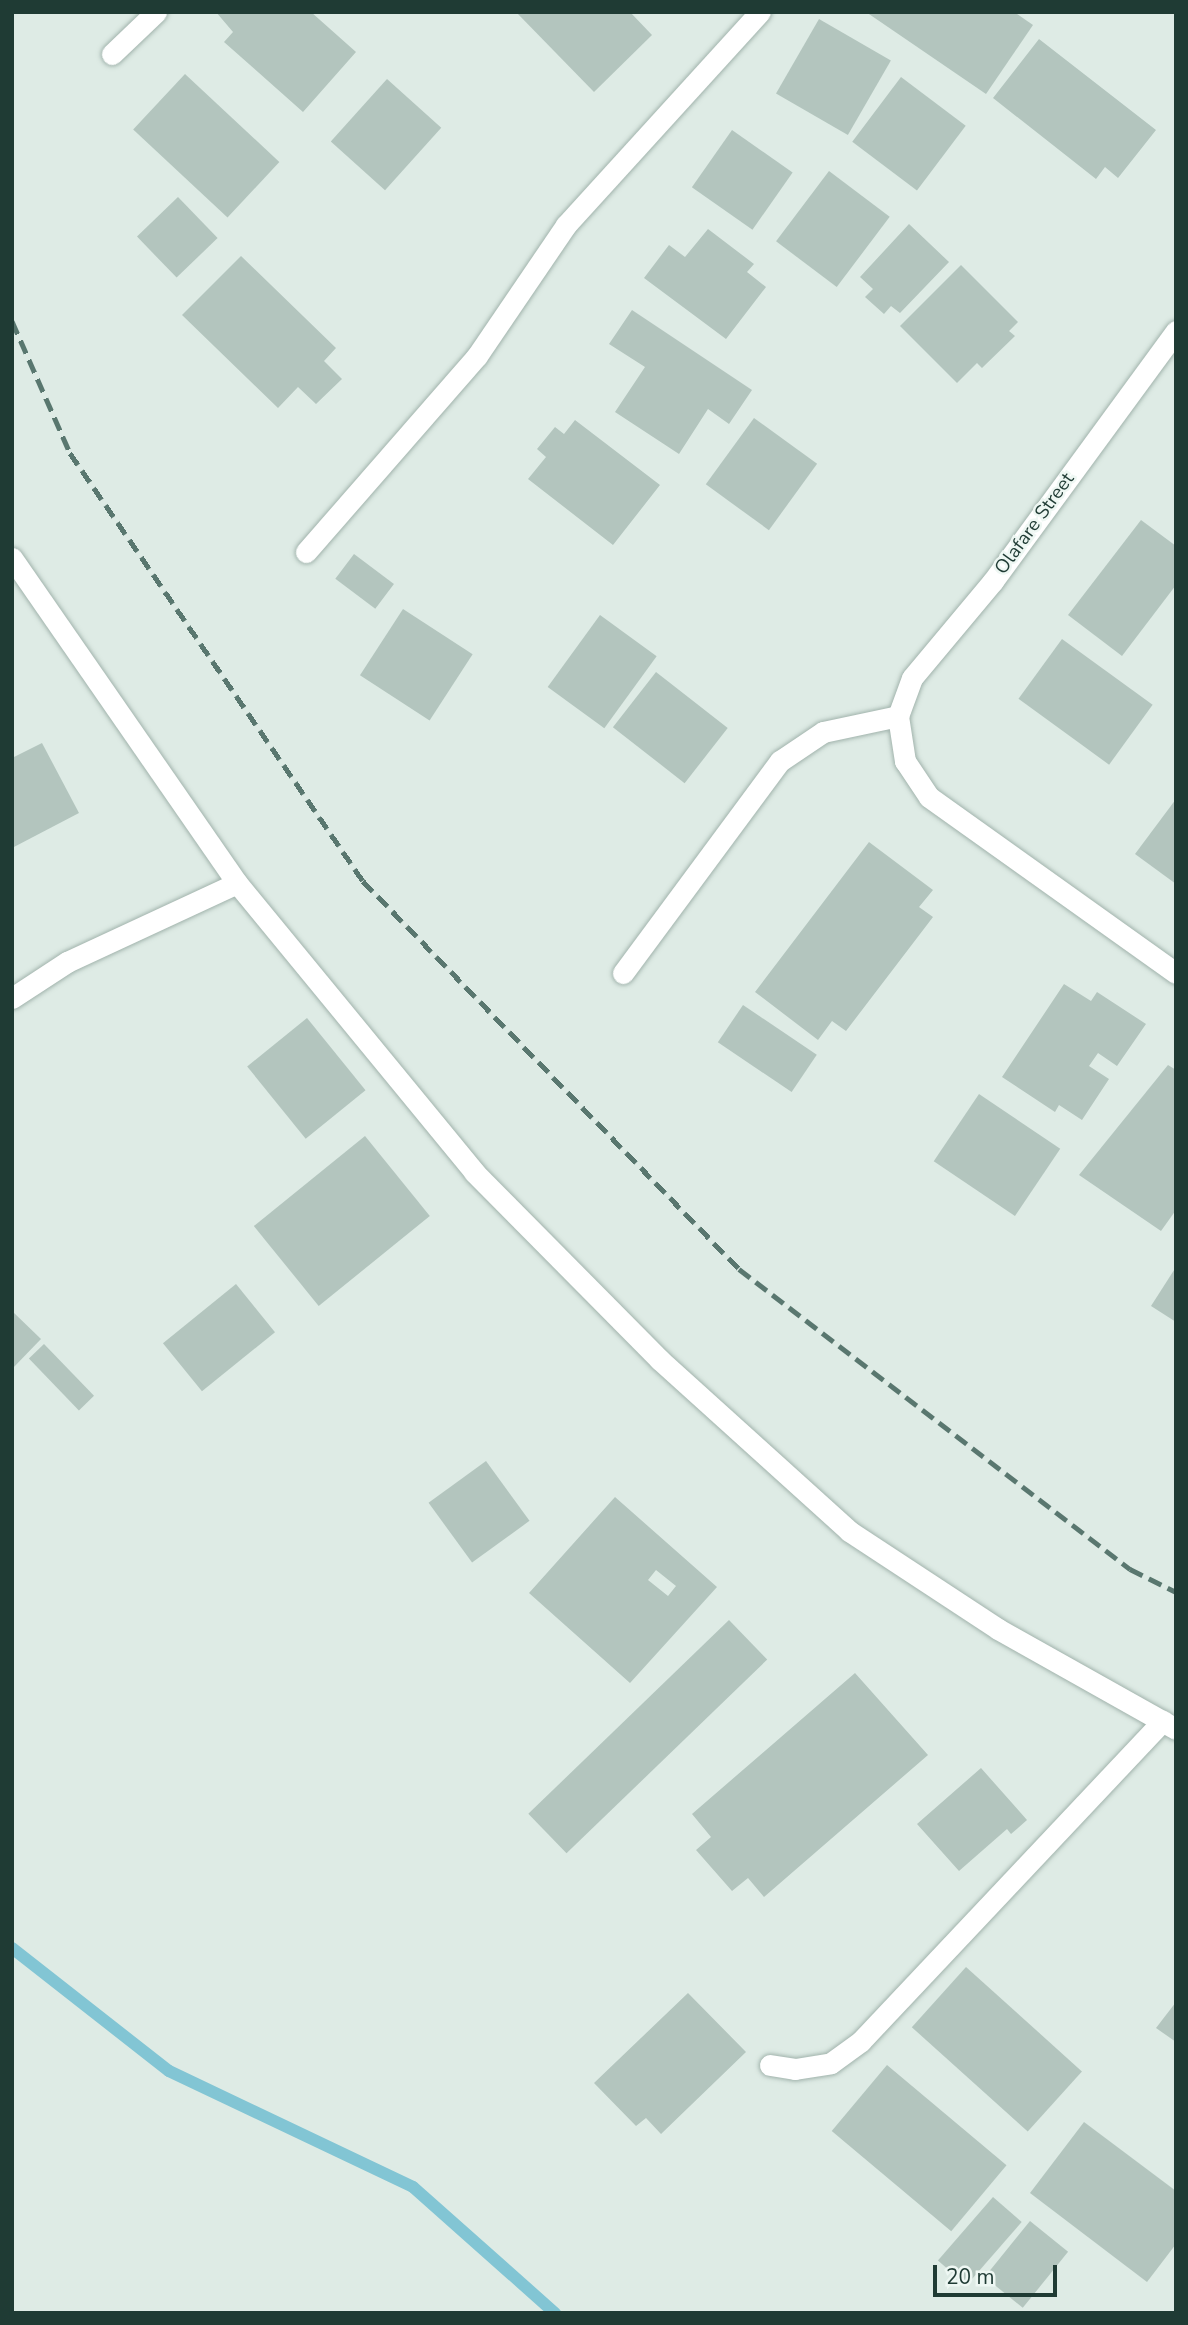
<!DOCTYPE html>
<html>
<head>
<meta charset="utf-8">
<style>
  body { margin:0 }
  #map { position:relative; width:1188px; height:2325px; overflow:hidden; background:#deebe5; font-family:"Nunito Sans",sans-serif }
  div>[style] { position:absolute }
  .stream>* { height:12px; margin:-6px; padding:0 6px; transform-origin:6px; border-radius:6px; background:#82c5d4 }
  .building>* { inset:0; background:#b3c5be; transform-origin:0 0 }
  .roads { filter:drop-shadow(0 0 2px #a1b3ac) drop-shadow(0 0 2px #a1b3ac) }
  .minor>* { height:21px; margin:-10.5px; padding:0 10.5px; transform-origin:10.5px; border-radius:10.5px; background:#fff }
  .rail>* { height:5px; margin-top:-2.5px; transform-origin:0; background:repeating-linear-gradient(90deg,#59776f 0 14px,transparent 0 21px) }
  span { translate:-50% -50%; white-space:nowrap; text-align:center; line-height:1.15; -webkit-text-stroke:5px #eef7f3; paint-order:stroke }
  .street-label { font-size:19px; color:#1f3b34 }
  .frame { position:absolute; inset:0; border:14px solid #1f3b34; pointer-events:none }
  .scale { position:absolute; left:933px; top:2265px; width:124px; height:32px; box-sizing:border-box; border:4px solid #1f3b34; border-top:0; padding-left:9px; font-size:21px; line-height:24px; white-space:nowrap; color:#1f3b34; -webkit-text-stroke:5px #eef7f3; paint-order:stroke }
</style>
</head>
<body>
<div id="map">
  <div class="stream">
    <div style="left:12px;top:1948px;width:199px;rotate:38.1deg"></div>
    <div style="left:169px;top:2071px;width:270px;rotate:25.4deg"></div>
    <div style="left:413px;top:2187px;width:190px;rotate:41.6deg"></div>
  </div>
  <div class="building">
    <div style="clip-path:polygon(216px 12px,311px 12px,356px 52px,303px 112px,224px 42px,233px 32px)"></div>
    <div style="clip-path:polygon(516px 12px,630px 12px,652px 35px,594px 92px)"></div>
    <div style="clip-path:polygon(866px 12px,1014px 12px,1033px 25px,986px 94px)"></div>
    <div style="left:819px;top:19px;width:83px;height:86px;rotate:30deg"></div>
    <div style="clip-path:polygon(1039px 39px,1156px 130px,1118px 178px,1105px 167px,1096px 179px,993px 98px)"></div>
    <div style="left:185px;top:74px;width:129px;height:76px;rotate:43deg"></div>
    <div style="left:901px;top:77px;width:81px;height:81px;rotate:37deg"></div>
    <div style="left:387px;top:79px;width:73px;height:84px;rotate:42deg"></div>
    <div style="left:732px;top:130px;width:74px;height:70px;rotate:35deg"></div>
    <div style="left:829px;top:171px;width:76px;height:88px;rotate:37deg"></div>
    <div style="left:178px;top:197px;width:57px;height:57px;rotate:46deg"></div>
    <div style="clip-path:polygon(909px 224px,949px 262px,900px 313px,891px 306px,884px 314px,865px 297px,873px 289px,860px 277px)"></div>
    <div style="clip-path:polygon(708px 229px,754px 264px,747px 272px,766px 287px,726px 339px,644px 278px,669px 245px,685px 257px)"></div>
    <div style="clip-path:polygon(241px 256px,336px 348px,324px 361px,342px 379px,316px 404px,298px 387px,278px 408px,182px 315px)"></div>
    <div style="clip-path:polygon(961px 265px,1018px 322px,1009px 331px,1015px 336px,982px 368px,977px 363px,957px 383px,900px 326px)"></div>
    <div style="clip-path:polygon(632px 310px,752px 390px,729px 424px,708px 409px,679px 454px,615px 412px,645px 367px,609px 344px)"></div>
    <div style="left:754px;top:418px;width:78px;height:82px;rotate:36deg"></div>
    <div style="clip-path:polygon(575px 420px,660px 485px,613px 545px,528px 479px,546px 457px,537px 449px,555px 427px,564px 434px)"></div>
    <div style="clip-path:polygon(1141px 520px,1176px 546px,1176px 585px,1122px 656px,1068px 615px)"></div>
    <div style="left:354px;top:554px;width:50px;height:31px;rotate:37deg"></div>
    <div style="left:403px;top:609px;width:83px;height:79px;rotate:33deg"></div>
    <div style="left:600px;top:615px;width:70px;height:89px;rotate:36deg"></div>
    <div style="left:1062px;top:639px;width:112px;height:74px;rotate:36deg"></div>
    <div style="left:656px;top:672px;width:91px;height:70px;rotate:38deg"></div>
    <div style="clip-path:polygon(42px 743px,79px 813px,12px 848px,12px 758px)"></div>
    <div style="clip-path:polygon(1176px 799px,1176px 884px,1135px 854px)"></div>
    <div style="clip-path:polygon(869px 842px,933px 890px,919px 907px,933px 917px,846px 1031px,832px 1021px,818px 1040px,755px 992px)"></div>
    <div style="clip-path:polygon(1064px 984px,1091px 1001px,1097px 992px,1146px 1024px,1117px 1066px,1098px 1053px,1089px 1066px,1109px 1079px,1082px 1120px,1059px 1105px,1055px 1112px,1002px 1077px)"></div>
    <div style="left:743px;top:1005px;width:89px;height:45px;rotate:34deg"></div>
    <div style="left:307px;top:1018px;width:93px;height:77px;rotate:51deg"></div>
    <div style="clip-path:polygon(1168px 1065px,1176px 1070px,1176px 1210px,1161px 1231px,1079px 1175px)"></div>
    <div style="left:979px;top:1094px;width:98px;height:81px;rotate:34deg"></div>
    <div style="left:365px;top:1136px;width:103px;height:143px;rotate:51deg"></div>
    <div style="clip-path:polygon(1176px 1267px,1176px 1322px,1151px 1306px)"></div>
    <div style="left:236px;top:1284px;width:62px;height:94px;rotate:51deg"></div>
    <div style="clip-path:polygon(12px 1311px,41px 1339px,12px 1369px)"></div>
    <div style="left:44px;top:1344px;width:72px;height:21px;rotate:46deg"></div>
    <div style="left:486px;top:1461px;width:74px;height:71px;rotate:54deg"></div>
    <div style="clip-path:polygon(evenodd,615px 1497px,717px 1587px,630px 1683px,529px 1593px,615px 1497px,656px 1570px,676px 1586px,668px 1596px,648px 1580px,656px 1570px)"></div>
    <div style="left:729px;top:1620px;width:55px;height:279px;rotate:46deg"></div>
    <div style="clip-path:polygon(855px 1673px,928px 1755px,764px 1897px,748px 1878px,732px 1891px,696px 1850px,711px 1837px,692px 1814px)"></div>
    <div style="clip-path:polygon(981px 1768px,1027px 1820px,1011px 1834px,1007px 1829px,959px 1871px,917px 1824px)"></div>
    <div style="left:966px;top:1967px;width:156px;height:81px;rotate:42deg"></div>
    <div style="clip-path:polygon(688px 1993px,746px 2052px,661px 2134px,646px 2118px,636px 2126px,594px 2083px)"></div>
    <div style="clip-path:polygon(1176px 2002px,1176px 2042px,1156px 2028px)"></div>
    <div style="left:887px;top:2065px;width:156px;height:86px;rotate:40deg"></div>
    <div style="clip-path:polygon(1084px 2122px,1176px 2191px,1176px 2244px,1147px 2282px,1030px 2193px)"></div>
    <div style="left:993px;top:2197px;width:38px;height:84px;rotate:41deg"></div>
    <div style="left:1030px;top:2221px;width:49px;height:72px;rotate:39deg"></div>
  </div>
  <div class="roads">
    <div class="minor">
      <div style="left:112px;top:54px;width:61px;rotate:-43.7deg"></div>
      <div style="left:1176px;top:331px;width:310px;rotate:126.2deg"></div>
      <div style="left:993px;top:581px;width:126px;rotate:129.9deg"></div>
      <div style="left:912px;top:678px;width:40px;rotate:110.2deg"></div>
      <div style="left:898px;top:716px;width:46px;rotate:81.2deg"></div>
      <div style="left:905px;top:761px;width:43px;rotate:56.3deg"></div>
      <div style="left:929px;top:797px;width:303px;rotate:35.5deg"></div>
      <div style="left:306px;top:552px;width:260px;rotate:-48.9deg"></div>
      <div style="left:477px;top:356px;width:158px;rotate:-55.8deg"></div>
      <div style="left:566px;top:225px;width:288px;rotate:-47.7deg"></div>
      <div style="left:12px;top:558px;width:395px;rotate:55.3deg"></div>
      <div style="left:237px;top:883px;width:374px;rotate:50.6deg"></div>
      <div style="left:474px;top:1172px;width:264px;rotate:45.3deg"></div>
      <div style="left:660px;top:1360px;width:255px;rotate:42.1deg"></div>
      <div style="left:849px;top:1531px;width:178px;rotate:33.3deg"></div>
      <div style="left:998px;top:1629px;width:204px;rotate:29.3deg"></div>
      <div style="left:623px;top:973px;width:264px;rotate:-53.5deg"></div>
      <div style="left:780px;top:761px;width:52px;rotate:-34deg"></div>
      <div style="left:823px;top:732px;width:77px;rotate:-12deg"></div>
      <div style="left:12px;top:998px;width:66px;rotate:-33.2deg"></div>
      <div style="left:67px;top:962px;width:187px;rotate:-24.9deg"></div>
      <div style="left:770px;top:2065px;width:25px;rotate:9deg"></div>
      <div style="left:795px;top:2069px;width:36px;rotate:-9deg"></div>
      <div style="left:831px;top:2063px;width:37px;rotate:-36deg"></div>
      <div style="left:861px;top:2041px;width:440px;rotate:-46.7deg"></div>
    </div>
  </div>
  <div class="rail">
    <div style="left:12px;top:321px;width:144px;rotate:66.3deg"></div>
    <div style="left:70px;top:453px;width:519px;rotate:55.61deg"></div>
    <div style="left:363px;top:881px;width:540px;rotate:45.9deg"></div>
    <div style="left:739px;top:1269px;width:493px;rotate:37.5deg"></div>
    <div style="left:1130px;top:1569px;width:51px;rotate:26.6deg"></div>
  </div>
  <div class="street-label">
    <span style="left:1035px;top:524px;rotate:-54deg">Olafare Street</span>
  </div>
  <div class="frame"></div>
  <div class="scale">20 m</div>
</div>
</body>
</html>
